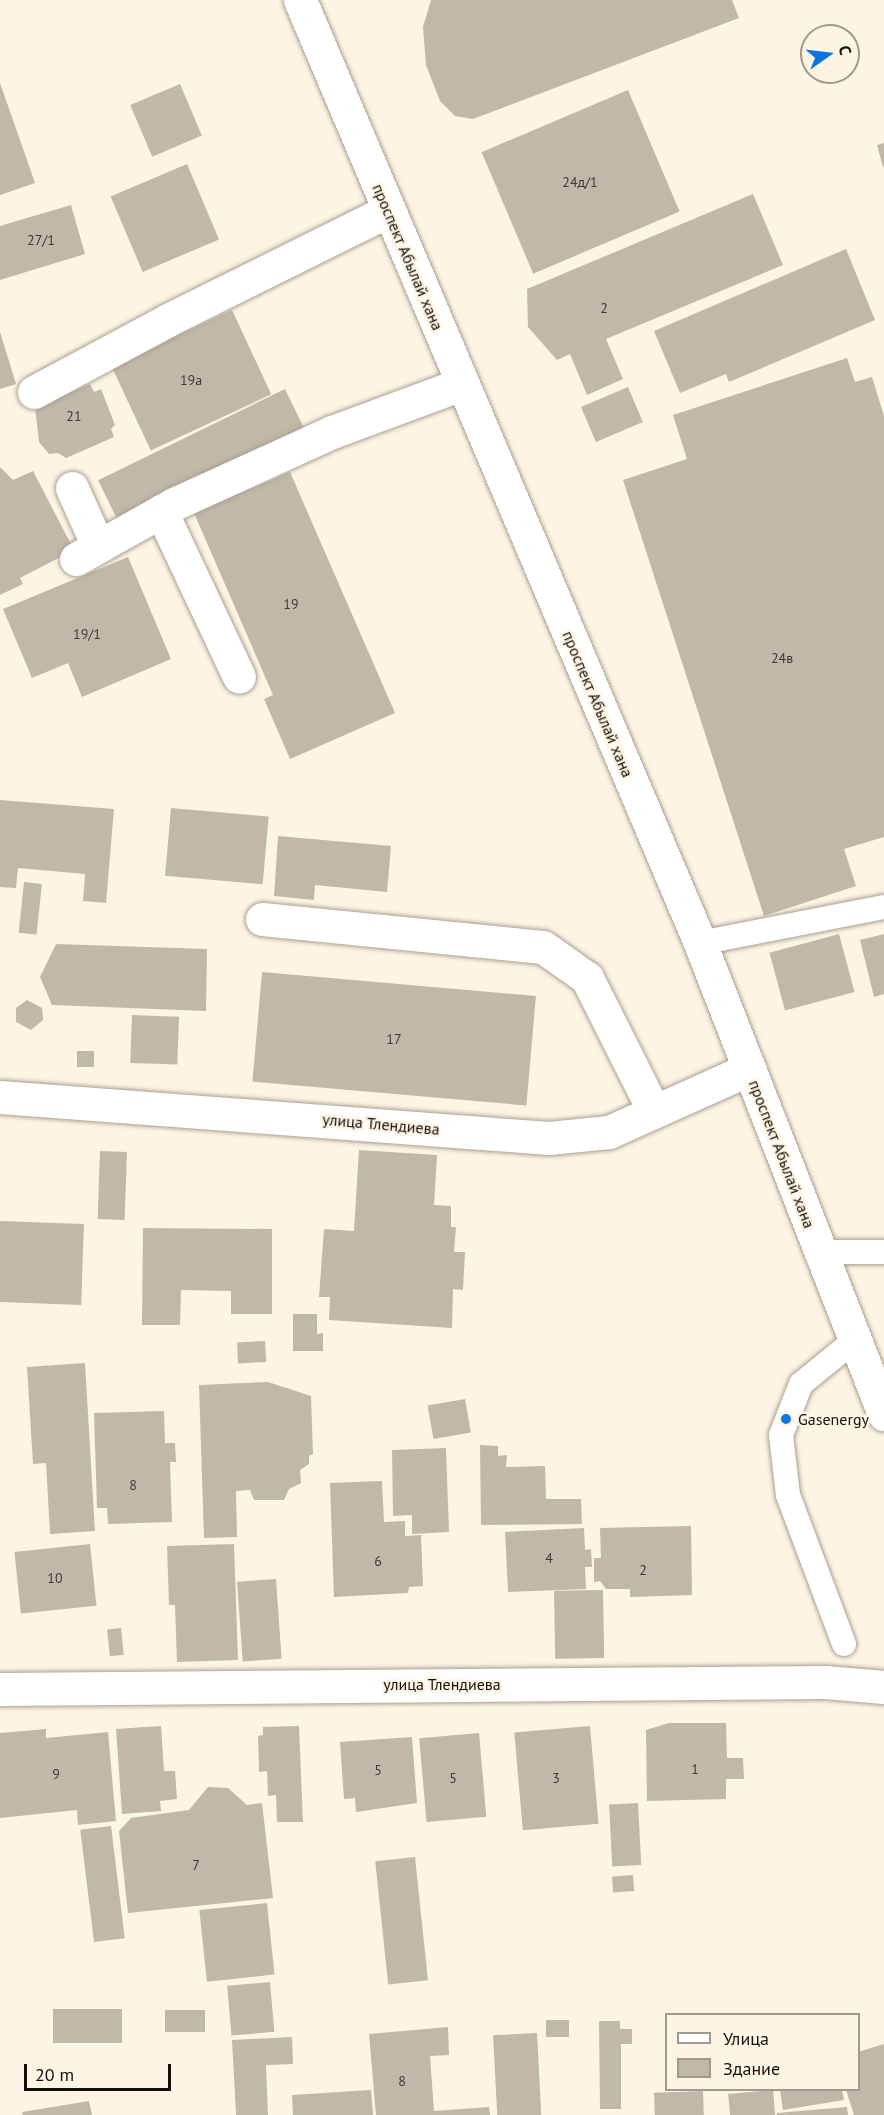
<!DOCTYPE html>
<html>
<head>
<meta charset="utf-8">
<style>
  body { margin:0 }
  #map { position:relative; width:884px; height:2115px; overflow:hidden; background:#fdf4e4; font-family:"PT Sans",sans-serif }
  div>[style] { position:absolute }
  .building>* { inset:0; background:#c0b8a9; transform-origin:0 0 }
  .roads { filter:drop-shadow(0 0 2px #a8a091) drop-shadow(0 0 2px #a8a091) }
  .lane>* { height:24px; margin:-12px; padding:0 12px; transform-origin:12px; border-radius:12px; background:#fff }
  .street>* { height:33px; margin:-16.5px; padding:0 16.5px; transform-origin:16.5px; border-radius:16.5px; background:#fff }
  .secondary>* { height:33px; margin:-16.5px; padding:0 16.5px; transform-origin:16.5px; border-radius:16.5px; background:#fff }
  .dots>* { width:16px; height:16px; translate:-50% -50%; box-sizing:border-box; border:3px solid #fdf4e4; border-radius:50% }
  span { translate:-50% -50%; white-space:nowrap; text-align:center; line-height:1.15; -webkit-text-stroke:5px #fdf4e4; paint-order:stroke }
  .number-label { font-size:14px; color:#3f3b33 }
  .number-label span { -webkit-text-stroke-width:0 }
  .street-label { font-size:16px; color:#14110c }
  .poi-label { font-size:16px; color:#14110c }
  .left { translate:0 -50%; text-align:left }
  .legend { position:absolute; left:665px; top:2013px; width:195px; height:78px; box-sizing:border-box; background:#fdf4e4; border:2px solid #a0998e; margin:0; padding:8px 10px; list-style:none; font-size:18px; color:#14110c }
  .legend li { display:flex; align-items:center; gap:12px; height:30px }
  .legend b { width:30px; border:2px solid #a0998e }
  .north { position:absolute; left:800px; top:24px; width:60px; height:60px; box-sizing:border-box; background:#fdf4e4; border:2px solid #a0998e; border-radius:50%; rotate:76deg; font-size:16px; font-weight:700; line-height:24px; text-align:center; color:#14110c }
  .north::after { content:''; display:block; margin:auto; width:21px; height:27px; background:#0d76de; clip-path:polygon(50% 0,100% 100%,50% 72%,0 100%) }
  .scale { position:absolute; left:24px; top:2064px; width:147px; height:27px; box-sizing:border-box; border:3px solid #14110c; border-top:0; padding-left:8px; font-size:18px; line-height:21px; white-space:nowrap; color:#14110c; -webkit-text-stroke:4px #fdf4e4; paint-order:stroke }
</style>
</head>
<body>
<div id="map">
  <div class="building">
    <div style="clip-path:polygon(431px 0,732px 0,739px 18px,473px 119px,455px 116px,440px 101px,426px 65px,423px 27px)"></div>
    <div style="clip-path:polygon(0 83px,35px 183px,0 195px)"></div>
    <div style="left:180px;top:84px;width:56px;height:54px;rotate:67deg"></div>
    <div style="left:628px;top:90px;width:132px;height:159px;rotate:67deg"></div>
    <div style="clip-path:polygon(884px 143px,884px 166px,883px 167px,877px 145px)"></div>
    <div style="left:187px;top:164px;width:82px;height:83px;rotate:67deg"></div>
    <div style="clip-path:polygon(753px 194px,783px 265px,606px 339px,623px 379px,587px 395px,570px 354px,557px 360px,528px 327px,527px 289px)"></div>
    <div style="clip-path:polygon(71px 205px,85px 254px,0 280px,0 226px)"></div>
    <div style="clip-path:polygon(846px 249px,875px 320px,729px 382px,726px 374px,680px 393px,654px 331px)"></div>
    <div style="left:232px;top:310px;width:93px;height:133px;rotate:65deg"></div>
    <div style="clip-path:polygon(0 332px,16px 384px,0 389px)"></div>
    <div style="clip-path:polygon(847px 358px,855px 382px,872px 377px,884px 416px,884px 837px,844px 849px,856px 886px,764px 916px,623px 480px,687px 459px,673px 415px)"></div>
    <div style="clip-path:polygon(90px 384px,94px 392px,101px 389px,115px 425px,111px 429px,114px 437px,66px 458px,58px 453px,49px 454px,39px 442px,35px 407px)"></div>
    <div style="left:628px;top:387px;width:38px;height:51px;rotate:67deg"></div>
    <div style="left:285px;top:389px;width:43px;height:208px;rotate:64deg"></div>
    <div style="clip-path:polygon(0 467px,13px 480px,33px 471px,74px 550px,20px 578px,23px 584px,0 595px)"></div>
    <div style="clip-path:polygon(290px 472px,395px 713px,290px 759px,264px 699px,273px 695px,194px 513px)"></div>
    <div style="clip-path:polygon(128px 557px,171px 659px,82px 697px,68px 663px,32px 678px,3px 609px)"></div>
    <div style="clip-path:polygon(0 800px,114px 809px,106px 903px,83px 901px,85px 874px,18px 868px,16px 888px,0 887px)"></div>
    <div style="left:171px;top:808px;width:98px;height:68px;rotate:5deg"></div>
    <div style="clip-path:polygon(278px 836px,391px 846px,387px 892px,315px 885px,314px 900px,274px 896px)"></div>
    <div style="left:24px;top:882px;width:18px;height:51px;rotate:6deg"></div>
    <div style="left:839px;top:934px;width:60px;height:72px;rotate:75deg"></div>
    <div style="clip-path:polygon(884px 934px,884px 994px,874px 997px,860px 940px)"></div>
    <div style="clip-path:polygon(56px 944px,207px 949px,206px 1011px,52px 1005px,40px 977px)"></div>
    <div style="left:262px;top:972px;width:275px;height:110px;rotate:5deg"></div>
    <div style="clip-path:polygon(27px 1000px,42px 1008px,43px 1020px,31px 1030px,16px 1022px,16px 1008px)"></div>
    <div style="left:132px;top:1015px;width:47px;height:48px;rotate:2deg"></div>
    <div style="left:77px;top:1051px;width:17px;height:16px"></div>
    <div style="clip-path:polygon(359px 1150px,437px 1155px,434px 1205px,451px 1206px,451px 1227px,456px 1227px,454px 1252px,465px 1252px,463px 1290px,453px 1289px,452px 1328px,329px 1320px,330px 1297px,319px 1297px,324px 1229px,354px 1231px)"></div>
    <div style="left:100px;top:1151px;width:27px;height:68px;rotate:2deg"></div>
    <div style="left:0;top:1221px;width:84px;height:81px;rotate:2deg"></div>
    <div style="clip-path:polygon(143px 1228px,272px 1229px,272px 1314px,231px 1314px,231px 1291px,181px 1290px,180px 1325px,142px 1325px)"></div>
    <div style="clip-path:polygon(293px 1314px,317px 1314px,317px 1334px,323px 1333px,323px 1351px,293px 1351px)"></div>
    <div style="left:265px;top:1341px;width:21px;height:28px;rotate:87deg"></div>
    <div style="clip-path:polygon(85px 1363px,95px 1531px,50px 1534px,46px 1463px,33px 1464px,27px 1367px)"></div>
    <div style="clip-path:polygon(268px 1382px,311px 1396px,313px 1454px,309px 1456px,309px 1464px,300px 1470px,301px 1483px,289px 1489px,284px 1500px,254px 1500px,250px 1490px,236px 1491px,237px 1537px,204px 1538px,199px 1385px)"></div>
    <div style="left:465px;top:1399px;width:34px;height:38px;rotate:80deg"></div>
    <div style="clip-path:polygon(164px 1411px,165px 1443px,175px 1443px,176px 1462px,170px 1462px,172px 1522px,108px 1524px,107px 1508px,97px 1508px,94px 1413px)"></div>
    <div style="clip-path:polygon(480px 1445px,498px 1446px,498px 1456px,507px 1455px,506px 1467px,545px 1466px,546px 1499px,581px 1499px,582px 1524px,481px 1525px)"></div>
    <div style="clip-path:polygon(446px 1448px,449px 1532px,412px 1534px,412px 1515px,393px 1516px,392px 1450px)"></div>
    <div style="clip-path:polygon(382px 1481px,384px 1522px,405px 1521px,405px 1536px,421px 1535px,423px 1586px,409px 1587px,408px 1593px,334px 1597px,330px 1483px)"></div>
    <div style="clip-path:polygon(691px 1526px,692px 1595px,630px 1597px,630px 1589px,606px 1589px,600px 1581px,594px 1582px,594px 1558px,601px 1558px,600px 1528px)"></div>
    <div style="clip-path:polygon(584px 1528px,585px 1550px,591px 1549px,592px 1567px,585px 1567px,586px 1589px,508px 1592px,505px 1532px)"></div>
    <div style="left:90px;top:1544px;width:62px;height:76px;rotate:84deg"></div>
    <div style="clip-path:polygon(234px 1544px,238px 1660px,177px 1662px,175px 1605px,169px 1605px,167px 1546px)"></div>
    <div style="left:276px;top:1579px;width:80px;height:39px;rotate:86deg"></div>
    <div style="left:603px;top:1590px;width:68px;height:49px;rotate:89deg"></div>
    <div style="left:121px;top:1628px;width:27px;height:14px;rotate:84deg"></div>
    <div style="clip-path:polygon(669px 1723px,726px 1723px,727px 1758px,743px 1758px,744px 1779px,726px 1779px,726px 1799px,647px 1801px,646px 1730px)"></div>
    <div style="clip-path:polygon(161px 1726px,164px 1771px,175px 1771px,177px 1799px,160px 1801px,161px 1811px,122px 1814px,116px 1729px)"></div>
    <div style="clip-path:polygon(299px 1726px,303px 1822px,277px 1822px,276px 1795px,268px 1796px,267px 1771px,259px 1772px,258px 1736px,263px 1735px,263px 1727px)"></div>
    <div style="left:590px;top:1726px;width:98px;height:76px;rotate:85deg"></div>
    <div style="clip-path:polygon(46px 1729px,46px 1738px,108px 1732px,116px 1821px,78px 1825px,77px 1810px,0 1818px,0 1733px)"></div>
    <div style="left:479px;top:1733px;width:84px;height:60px;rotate:85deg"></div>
    <div style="clip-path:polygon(412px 1737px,417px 1803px,356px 1812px,355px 1798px,344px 1799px,340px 1742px)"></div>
    <div style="clip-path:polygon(208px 1787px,228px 1788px,247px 1805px,262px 1803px,273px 1898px,128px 1913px,119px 1831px,131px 1818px,189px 1810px)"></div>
    <div style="left:638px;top:1803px;width:62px;height:29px;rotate:87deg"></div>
    <div style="left:111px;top:1826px;width:113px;height:31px;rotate:83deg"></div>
    <div style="left:415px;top:1857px;width:124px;height:40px;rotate:84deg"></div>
    <div style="left:633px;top:1875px;width:16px;height:21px;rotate:86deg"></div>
    <div style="left:267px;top:1903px;width:72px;height:68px;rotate:84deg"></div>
    <div style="left:270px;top:1982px;width:50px;height:43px;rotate:85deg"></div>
    <div style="left:122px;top:2009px;width:34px;height:69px;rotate:90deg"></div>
    <div style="left:205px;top:2010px;width:22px;height:40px;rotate:90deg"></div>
    <div style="left:569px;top:2020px;width:17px;height:23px;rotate:90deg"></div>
    <div style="clip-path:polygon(599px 2021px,620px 2021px,620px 2029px,632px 2029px,632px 2044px,621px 2044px,621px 2109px,600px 2109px)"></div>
    <div style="clip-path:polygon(448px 2027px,449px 2055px,430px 2056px,434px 2111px,489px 2107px,490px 2115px,376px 2115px,369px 2034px)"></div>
    <div style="left:537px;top:2033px;width:82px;height:44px;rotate:87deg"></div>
    <div style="clip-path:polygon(292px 2037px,293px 2064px,266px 2065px,268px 2115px,236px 2115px,232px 2040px)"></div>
    <div style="clip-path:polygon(884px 2044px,884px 2115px,854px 2115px,846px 2090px,858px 2090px,858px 2052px)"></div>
    <div style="clip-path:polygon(371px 2090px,373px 2115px,293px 2115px,292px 2095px)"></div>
    <div style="left:773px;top:2090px;width:25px;height:45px;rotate:85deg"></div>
    <div style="clip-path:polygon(780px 2090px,842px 2090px,844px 2100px,783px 2110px)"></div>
    <div style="left:703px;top:2091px;width:24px;height:49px;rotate:88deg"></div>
    <div style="clip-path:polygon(89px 2101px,92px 2115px,23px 2115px,22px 2112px)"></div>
    <div style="clip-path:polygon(847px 2107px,848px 2115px,777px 2115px,777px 2113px)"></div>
  </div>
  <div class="roads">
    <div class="lane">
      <div style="left:700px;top:943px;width:187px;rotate:-11.1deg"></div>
      <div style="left:821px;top:1252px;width:63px"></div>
      <div style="left:844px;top:1644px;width:159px;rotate:-110.6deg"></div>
      <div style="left:788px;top:1495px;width:60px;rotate:-96.7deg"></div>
      <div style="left:781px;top:1435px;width:55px;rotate:-68.6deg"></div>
      <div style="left:801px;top:1384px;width:70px;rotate:-39.2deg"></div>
    </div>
    <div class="street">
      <div style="left:34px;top:392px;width:152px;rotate:-28.2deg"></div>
      <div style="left:168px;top:320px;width:246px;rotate:-26.4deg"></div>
      <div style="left:72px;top:488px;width:64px;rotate:65.9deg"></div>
      <div style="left:161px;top:511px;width:183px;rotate:64.8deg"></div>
      <div style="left:76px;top:559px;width:112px;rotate:-29.3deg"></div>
      <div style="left:174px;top:504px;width:174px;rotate:-24.5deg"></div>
      <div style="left:332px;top:432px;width:139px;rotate:-20.3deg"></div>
      <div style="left:262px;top:919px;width:282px;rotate:5.7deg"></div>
      <div style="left:543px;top:947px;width:54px;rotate:35.2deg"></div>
      <div style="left:587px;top:978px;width:149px;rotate:63.3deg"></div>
      <div style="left:0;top:1097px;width:551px;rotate:4.27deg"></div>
      <div style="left:549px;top:1138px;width:60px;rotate:-5.7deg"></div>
      <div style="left:609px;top:1132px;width:154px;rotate:-24.2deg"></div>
      <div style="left:0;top:1689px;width:825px;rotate:-0.49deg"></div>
      <div style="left:825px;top:1682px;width:59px;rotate:4.8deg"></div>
    </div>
    <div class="secondary">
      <div style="left:300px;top:0;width:1024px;rotate:67.01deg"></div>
      <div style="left:700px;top:943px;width:506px;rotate:68.66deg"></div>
    </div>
  </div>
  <div class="dots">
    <div style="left:786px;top:1419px;background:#0d76de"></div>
  </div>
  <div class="number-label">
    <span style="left:580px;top:182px">24д/1</span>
    <span style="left:41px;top:240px">27/1</span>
    <span style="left:604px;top:308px">2</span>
    <span style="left:191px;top:380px">19а</span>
    <span style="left:74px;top:416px">21</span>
    <span style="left:291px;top:604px">19</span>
    <span style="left:87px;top:634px">19/1</span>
    <span style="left:782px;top:658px">24в</span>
    <span style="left:394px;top:1039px">17</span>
    <span style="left:133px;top:1485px">8</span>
    <span style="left:549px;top:1558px">4</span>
    <span style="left:378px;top:1561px">6</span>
    <span style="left:643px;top:1570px">2</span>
    <span style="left:55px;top:1578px">10</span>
    <span style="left:695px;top:1769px">1</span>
    <span style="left:378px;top:1770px">5</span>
    <span style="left:56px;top:1774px">9</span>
    <span style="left:453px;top:1778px">5</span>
    <span style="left:556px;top:1778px">3</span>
    <span style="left:196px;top:1865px">7</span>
    <span style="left:402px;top:2081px">8</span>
  </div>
  <div class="street-label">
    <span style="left:408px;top:257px;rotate:67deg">проспект Абылай хана</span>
    <span style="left:598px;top:704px;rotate:67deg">проспект Абылай хана</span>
    <span style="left:381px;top:1124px;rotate:5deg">улица Тлендиева</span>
    <span style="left:782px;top:1154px;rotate:69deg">проспект Абылай хана</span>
    <span style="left:442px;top:1684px">улица Тлендиева</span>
  </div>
  <div class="poi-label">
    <span class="left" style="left:798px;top:1419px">Gasenergy</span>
  </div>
  <ul class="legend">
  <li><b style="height:8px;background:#fff"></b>Улица</li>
  <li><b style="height:16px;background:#c0b8a9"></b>Здание</li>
  </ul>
  <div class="north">С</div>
  <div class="scale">20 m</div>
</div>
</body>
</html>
